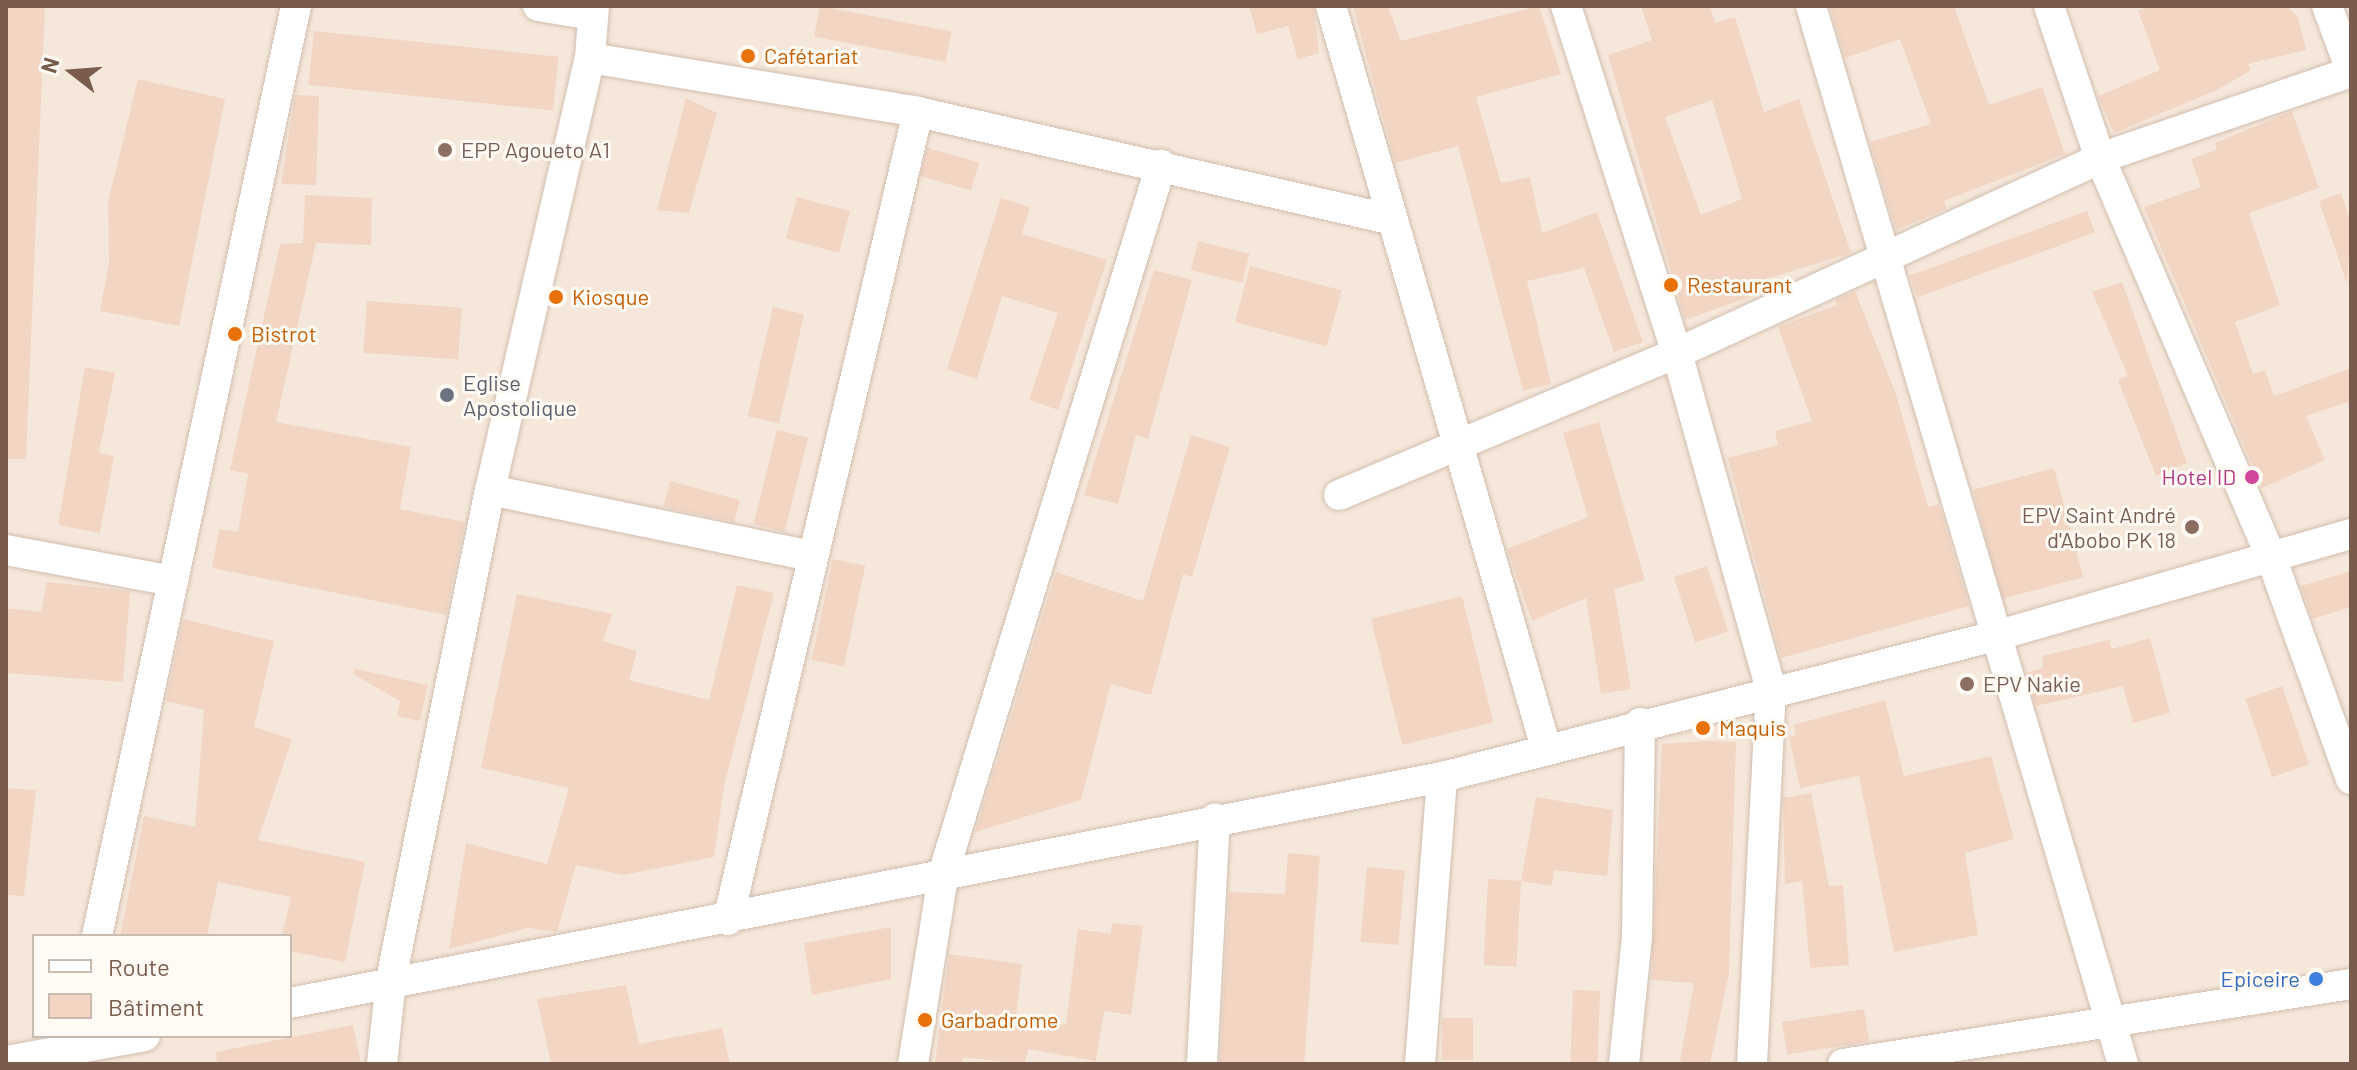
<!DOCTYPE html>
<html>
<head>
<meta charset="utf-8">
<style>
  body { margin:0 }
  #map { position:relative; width:2357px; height:1070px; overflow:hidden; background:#fdf6ec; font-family:Barlow,sans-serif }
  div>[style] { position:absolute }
  .residential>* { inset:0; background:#f5e8da }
  .building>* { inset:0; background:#f3d5c3; transform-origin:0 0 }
  .roads { filter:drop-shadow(0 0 2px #d1beb0) drop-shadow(0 0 2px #d1beb0) }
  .minor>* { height:30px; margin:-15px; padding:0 15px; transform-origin:15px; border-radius:15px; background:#fff }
  .dots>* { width:22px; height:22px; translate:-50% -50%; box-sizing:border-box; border:4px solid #fffaf3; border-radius:50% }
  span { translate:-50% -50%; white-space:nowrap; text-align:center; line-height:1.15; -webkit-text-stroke:6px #fffaf3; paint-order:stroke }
  .food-label { font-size:22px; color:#c56008 }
  .left { translate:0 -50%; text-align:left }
  .education-label { font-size:22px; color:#785e54 }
  .right { translate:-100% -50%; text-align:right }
  .worship-label { font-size:22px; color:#5b616d }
  .hotel-label { font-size:22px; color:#b23c85 }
  .shop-label { font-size:22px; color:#366cbe }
  .frame { position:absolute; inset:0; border:8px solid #7a5c4d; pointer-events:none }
  .legend { position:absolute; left:32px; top:934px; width:260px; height:104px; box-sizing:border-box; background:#fffaf3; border:2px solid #cabbb1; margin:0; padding:10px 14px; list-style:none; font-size:24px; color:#7a5c4d }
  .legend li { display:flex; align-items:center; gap:16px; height:40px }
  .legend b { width:40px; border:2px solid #cabbb1 }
  .north { position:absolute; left:32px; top:32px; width:80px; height:80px; -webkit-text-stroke:6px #fffaf3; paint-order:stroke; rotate:287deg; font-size:22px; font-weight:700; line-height:32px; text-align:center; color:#7a5c4d }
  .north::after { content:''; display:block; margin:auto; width:28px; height:36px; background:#7a5c4d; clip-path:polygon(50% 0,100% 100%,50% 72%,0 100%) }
</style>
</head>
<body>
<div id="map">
  <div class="residential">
    <div style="clip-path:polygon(evenodd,6px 6px,2351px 6px,2351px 1064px,6px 1064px,6px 6px,34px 936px,290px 936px,290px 1036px,34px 1036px,34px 936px)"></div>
  </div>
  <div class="building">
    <div style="clip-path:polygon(6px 6px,45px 6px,26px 459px,6px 459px)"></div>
    <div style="left:820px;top:6px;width:134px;height:31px;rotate:11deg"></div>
    <div style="clip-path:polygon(1249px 6px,1314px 6px,1319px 53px,1298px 59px,1288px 26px,1257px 34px)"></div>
    <div style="clip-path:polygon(1353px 6px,1388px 6px,1401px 41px,1539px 6px,1561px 74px,1476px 97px,1501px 183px,1530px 177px,1542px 233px,1597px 212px,1643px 342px,1614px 352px,1584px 268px,1527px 281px,1551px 384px,1523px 391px,1458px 146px,1395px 163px)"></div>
    <div style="clip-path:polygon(evenodd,1641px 6px,1710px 6px,1715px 23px,1735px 17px,1764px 112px,1799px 99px,1851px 253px,1756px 282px,1760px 293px,1685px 320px,1608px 55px,1652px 40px,1641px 6px,1712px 100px,1742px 199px,1701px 215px,1665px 117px,1712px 100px)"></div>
    <div style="clip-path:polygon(1830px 6px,1954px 6px,1989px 105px,2042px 87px,2065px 154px,1944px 201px,1946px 209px,1896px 230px,1870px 142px,1931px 124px,1900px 39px,1845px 58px)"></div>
    <div style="clip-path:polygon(2152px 6px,2287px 6px,2298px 17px,2306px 50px,2248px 64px,2251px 70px,2217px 90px,2114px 133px,2098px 96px,2160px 70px,2138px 11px)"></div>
    <div style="left:314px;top:31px;width:246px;height:54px;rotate:6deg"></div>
    <div style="clip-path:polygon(138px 79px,225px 99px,179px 326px,100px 311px,109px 262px,108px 202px)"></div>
    <div style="clip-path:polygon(295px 95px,319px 96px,316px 185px,281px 184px)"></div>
    <div style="clip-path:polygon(686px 98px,717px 113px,689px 213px,657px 210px)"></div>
    <div style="clip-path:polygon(2292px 111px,2319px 188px,2249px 213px,2280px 305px,2235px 322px,2253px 374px,2265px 370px,2274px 396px,2351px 368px,2351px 401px,2306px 416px,2325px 460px,2262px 488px,2144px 207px,2201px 187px,2191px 159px,2217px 150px,2215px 143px)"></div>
    <div style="left:928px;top:148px;width:53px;height:29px;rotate:16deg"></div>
    <div style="clip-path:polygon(2341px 193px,2351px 223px,2347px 284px,2319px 201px)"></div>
    <div style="clip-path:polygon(305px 195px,372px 198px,371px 245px,316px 243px,276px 422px,411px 447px,400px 509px,465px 522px,446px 615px,212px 568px,219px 529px,238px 532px,248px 474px,230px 470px,280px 244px,303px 243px)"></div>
    <div style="left:797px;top:197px;width:55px;height:43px;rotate:15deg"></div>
    <div style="clip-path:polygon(1001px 198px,1030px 207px,1022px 234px,1107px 260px,1058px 410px,1029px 400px,1058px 313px,1002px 296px,977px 379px,947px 369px)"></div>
    <div style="left:2087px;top:211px;width:23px;height:189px;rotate:70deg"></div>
    <div style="left:1198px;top:241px;width:53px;height:30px;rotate:14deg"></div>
    <div style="left:1250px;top:266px;width:95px;height:58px;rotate:15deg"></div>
    <div style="clip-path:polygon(1154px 270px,1192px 280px,1148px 439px,1136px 435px,1118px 504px,1084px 495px)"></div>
    <div style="clip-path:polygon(2122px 282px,2187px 463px,2156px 476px,2118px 380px,2128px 376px,2092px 292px)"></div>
    <div style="clip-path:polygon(1855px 291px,1896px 394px,1928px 507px,1939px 504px,1969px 606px,1781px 658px,1728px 458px,1778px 445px,1775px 431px,1812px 421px,1778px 327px,1837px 305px,1835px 300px)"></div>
    <div style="left:367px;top:301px;width:95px;height:52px;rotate:4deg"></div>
    <div style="left:773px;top:307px;width:32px;height:112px;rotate:13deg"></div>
    <div style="clip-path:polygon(85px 367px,115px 373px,99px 453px,114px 456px,100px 533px,58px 525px)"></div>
    <div style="clip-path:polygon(1599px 422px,1645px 580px,1614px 589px,1631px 689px,1601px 694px,1586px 598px,1532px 621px,1507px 549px,1588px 517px,1563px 433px)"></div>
    <div style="left:777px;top:430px;width:32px;height:97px;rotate:14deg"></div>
    <div style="clip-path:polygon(1191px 435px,1230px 447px,1192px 577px,1183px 574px,1151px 695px,1111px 684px,1081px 800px,975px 832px,1056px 572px,1143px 601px)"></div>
    <div style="left:2054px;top:468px;width:113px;height:84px;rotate:75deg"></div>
    <div style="clip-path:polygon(670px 481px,740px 500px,734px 522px,663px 507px)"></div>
    <div style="left:833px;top:559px;width:33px;height:103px;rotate:12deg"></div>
    <div style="left:1707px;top:566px;width:69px;height:35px;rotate:72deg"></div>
    <div style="clip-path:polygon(2351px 571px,2351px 607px,2312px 619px,2301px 586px)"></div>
    <div style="clip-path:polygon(47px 582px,130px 591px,123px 682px,6px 673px,6px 608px,41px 612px)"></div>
    <div style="clip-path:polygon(737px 585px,774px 593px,724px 786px,714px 857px,623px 875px,576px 865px,557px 932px,528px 928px,449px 949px,466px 843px,547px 864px,569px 788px,481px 768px,517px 594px,612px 614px,603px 641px,637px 651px,629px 680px,709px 700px)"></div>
    <div style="left:1462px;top:596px;width:130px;height:94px;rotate:76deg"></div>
    <div style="clip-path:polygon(183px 619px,274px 641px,254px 727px,292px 739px,258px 840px,365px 862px,345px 962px,290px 951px,290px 936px,282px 936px,291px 897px,218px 882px,207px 936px,120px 936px,144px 816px,195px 827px,204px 710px,166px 701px)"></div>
    <div style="clip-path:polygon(2150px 638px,2170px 713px,2133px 723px,2123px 686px,2036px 706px,2026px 673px,2043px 668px,2042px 656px,2109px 640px,2112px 649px)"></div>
    <div style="clip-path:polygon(355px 669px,428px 685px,420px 721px,397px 716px,400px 701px,353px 674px)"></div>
    <div style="left:2282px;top:686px;width:83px;height:39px;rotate:71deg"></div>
    <div style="clip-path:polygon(1885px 700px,1904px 776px,1991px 756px,2014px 839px,1965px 853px,1978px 935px,1894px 952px,1859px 776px,1800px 788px,1789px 737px,1796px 735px,1793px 725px)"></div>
    <div style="clip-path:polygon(1707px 741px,1736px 742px,1729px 973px,1710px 1064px,1697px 1064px,1680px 1061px,1694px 983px,1651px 980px,1662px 744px)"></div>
    <div style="clip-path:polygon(6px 788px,36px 790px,24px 896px,6px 895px)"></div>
    <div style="clip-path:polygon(1811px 793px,1829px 886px,1843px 885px,1849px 965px,1810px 968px,1802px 881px,1785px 884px,1783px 798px)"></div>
    <div style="clip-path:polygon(1536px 797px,1613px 810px,1607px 876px,1554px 870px,1552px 886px,1521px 881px)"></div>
    <div style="clip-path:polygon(1288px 853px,1320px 856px,1304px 1064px,1220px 1064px,1229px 892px,1285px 894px)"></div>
    <div style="left:1367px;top:867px;width:38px;height:75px;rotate:5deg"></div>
    <div style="left:1488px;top:879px;width:33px;height:86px;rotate:3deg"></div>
    <div style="clip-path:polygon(1112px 923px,1143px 926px,1131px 1015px,1104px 1011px,1096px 1061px,1028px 1049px,1025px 1064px,963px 1057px,962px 1064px,935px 1064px,949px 954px,1022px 964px,1016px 1016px,1066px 1025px,1078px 929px,1111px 934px)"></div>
    <div style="clip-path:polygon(891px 927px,891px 979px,812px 995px,804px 943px)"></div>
    <div style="clip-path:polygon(626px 985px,639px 1044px,722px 1028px,730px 1064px,551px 1064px,537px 999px)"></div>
    <div style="left:1573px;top:990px;width:27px;height:74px;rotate:2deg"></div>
    <div style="left:1864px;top:1009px;width:33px;height:83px;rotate:81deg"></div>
    <div style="left:1442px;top:1018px;width:31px;height:42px"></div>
    <div style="clip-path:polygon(353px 1025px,361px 1064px,217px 1064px,216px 1052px)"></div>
  </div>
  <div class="roads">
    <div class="minor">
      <div style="left:538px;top:6px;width:55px;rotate:9.5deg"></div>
      <div style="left:1331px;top:6px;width:773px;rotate:73.84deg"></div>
      <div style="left:1566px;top:6px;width:364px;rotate:72.3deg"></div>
      <div style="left:1677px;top:353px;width:349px;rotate:74.4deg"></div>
      <div style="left:1771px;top:689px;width:375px;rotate:92.9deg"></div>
      <div style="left:1811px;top:6px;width:1103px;rotate:73.57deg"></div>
      <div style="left:2049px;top:6px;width:160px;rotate:71.5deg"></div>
      <div style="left:2100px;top:158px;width:434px;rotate:66.8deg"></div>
      <div style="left:2271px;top:557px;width:236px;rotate:70.2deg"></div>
      <div style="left:2327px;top:6px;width:68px;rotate:69.4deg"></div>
      <div style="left:590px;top:58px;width:332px;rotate:9.3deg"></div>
      <div style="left:918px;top:112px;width:484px;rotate:12.8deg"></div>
      <div style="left:490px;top:490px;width:328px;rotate:11.6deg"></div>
      <div style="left:1339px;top:495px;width:367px;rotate:-22.8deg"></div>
      <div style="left:1677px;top:353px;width:466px;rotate:-24.7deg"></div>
      <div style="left:2100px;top:158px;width:265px;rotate:-18.9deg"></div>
      <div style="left:6px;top:550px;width:170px;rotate:10.5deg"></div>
      <div style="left:728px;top:920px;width:830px;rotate:-76.77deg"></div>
      <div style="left:97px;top:936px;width:951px;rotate:-77.92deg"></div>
      <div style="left:290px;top:1003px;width:1174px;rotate:-11.1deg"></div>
      <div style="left:1442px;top:777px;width:571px;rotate:-14.3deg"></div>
      <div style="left:1995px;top:636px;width:370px;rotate:-16deg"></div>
      <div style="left:6px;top:1061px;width:141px;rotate:-10.2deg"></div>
      <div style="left:382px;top:1064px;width:84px;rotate:-83.9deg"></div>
      <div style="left:391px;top:980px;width:500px;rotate:-78.6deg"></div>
      <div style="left:490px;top:490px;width:443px;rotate:-77deg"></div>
      <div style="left:590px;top:58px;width:52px;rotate:-85.6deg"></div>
      <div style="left:913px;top:1064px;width:195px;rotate:-80.9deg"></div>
      <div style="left:944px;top:871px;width:739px;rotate:-72.91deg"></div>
      <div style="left:1202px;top:1064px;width:246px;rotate:-87deg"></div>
      <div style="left:1420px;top:1064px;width:288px;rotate:-85.6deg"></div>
      <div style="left:1624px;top:1064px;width:128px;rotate:-84.2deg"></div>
      <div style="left:1637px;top:937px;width:214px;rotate:-89.2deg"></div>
      <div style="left:1843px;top:1064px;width:514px;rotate:-8.95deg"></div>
    </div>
  </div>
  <div class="dots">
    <div style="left:748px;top:56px;background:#e8710a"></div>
    <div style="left:445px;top:150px;background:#8d6e63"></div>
    <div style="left:1671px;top:285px;background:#e8710a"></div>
    <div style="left:556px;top:297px;background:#e8710a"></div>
    <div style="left:235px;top:334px;background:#e8710a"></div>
    <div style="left:447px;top:395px;background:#6b7280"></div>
    <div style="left:2252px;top:477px;background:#d1479c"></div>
    <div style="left:2192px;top:527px;background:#8d6e63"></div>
    <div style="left:1967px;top:684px;background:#8d6e63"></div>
    <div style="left:1703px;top:728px;background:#e8710a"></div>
    <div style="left:2316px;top:979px;background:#3f7fe0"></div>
    <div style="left:925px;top:1020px;background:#e8710a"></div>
  </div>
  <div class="food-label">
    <span class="left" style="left:764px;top:56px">Cafétariat</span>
    <span class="left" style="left:1687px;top:285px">Restaurant</span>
    <span class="left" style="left:572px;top:297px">Kiosque</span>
    <span class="left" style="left:251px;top:334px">Bistrot</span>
    <span class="left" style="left:1719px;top:728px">Maquis</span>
    <span class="left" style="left:941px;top:1020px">Garbadrome</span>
  </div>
  <div class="education-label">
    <span class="left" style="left:461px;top:150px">EPP Agoueto A1</span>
    <span class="right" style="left:2176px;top:527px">EPV Saint André<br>d'Abobo PK 18</span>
    <span class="left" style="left:1983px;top:684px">EPV Nakie</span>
  </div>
  <div class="worship-label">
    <span class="left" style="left:463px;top:395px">Eglise<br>Apostolique</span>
  </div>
  <div class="hotel-label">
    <span class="right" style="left:2236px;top:477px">Hotel ID</span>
  </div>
  <div class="shop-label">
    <span class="right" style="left:2300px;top:979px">Epiceire</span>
  </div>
  <div class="frame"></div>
  <ul class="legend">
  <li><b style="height:10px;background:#fff"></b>Route</li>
  <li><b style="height:22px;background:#f3d5c3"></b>Bâtiment</li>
  </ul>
  <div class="north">N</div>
</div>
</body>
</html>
